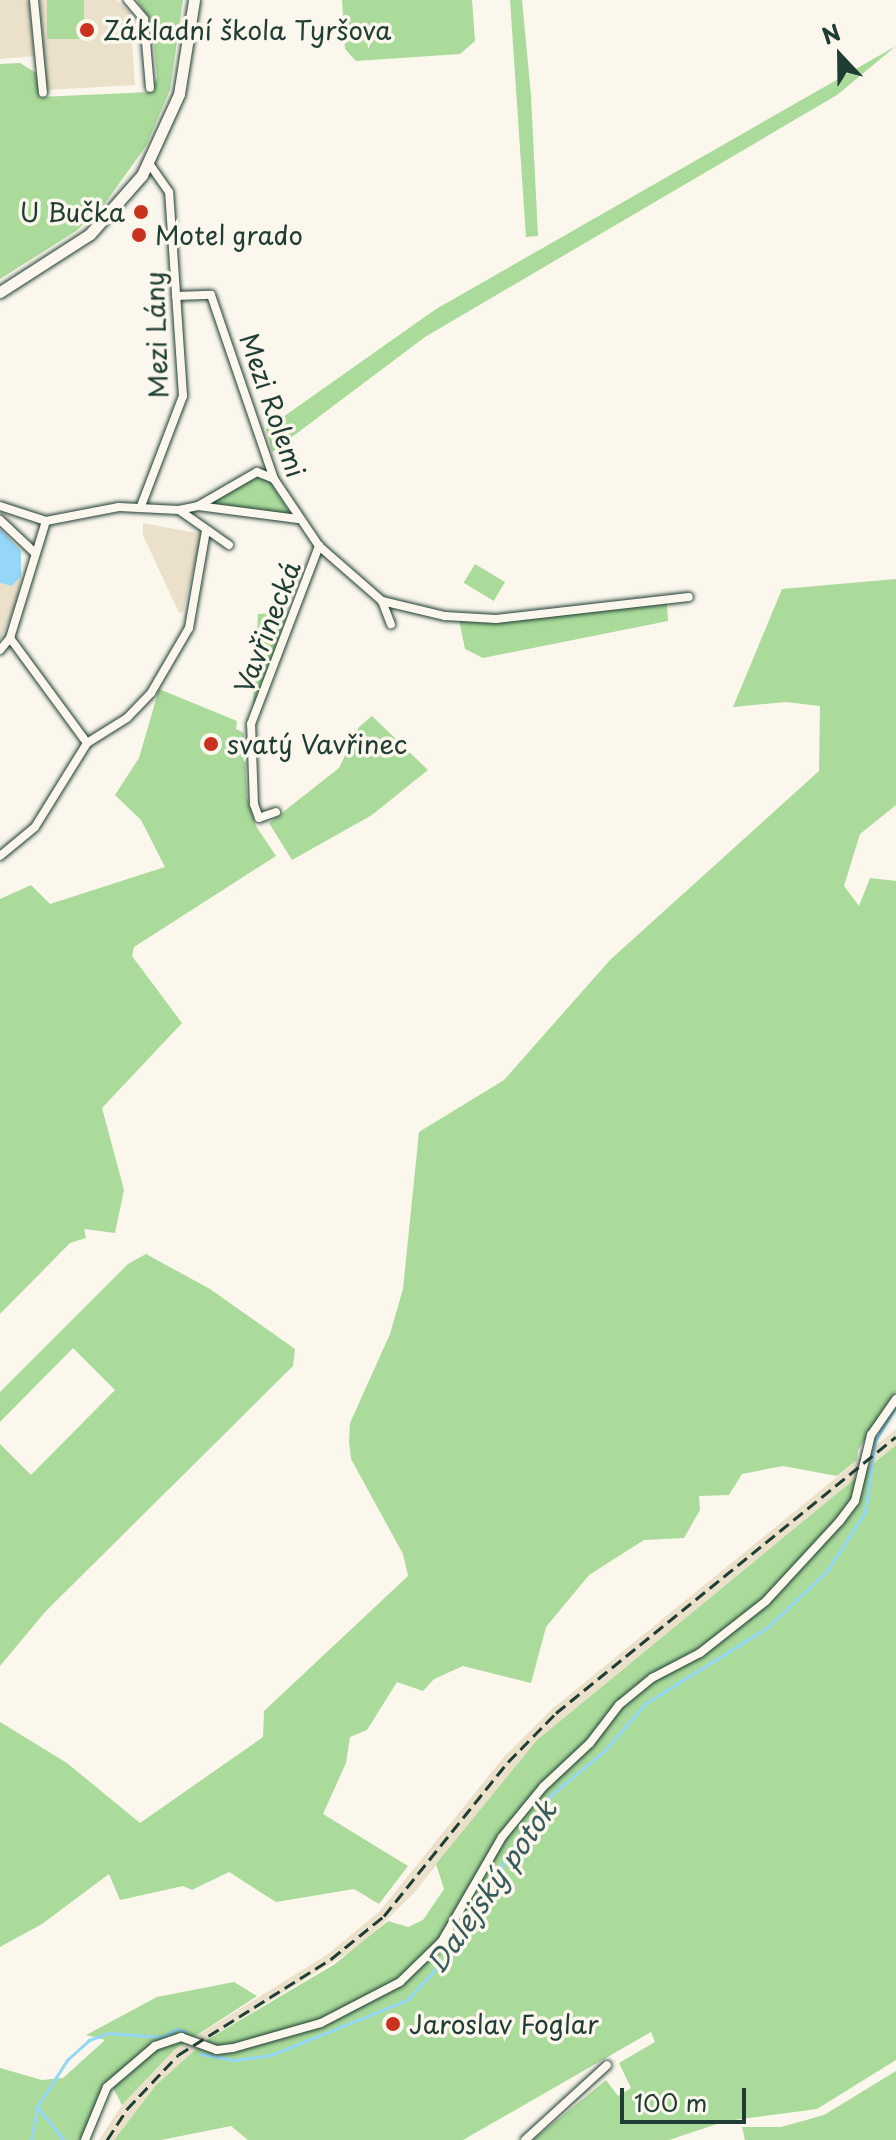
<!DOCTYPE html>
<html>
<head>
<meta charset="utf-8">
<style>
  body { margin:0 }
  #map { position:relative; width:896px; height:2140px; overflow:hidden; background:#fbf7ec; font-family:"Playpen Sans",sans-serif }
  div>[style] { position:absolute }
  .built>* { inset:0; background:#ebe1cb }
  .green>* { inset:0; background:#aadb9b; transform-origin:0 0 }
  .water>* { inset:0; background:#96d6f7 }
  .stream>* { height:3px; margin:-1.5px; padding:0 1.5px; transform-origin:1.5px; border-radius:1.5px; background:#96d6f7 }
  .roads { filter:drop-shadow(0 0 2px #1f3d34) drop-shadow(0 0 2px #1f3d34) }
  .street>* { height:8px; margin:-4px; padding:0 4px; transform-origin:4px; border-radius:4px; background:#fbf7ec }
  .secondary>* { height:11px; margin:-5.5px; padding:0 5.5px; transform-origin:5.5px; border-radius:5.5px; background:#fbf7ec }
  .rail>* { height:3px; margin-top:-1.5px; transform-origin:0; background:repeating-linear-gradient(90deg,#1f3d34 0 12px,transparent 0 18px) }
  .dots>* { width:22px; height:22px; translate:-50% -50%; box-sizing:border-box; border:4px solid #fbf7ec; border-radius:50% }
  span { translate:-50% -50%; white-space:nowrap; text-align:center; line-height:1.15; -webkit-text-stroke:7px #fbf7ec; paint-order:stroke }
  .poi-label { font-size:26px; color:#1f3d34 }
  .left { translate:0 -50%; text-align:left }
  .right { translate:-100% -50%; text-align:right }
  .street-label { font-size:26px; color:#1f3d34 }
  .water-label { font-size:28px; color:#375c5b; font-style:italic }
  .north { position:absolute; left:800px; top:16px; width:80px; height:80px; -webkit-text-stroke:6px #fbf7ec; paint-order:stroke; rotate:338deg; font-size:22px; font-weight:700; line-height:32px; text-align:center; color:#1f3d34 }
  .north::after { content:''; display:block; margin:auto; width:28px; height:36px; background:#1f3d34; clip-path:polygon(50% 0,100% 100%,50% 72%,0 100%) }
  .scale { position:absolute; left:620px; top:2088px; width:126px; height:36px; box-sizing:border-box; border:4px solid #1f3d34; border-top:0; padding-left:10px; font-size:24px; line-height:28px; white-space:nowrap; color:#1f3d34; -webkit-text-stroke:6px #fbf7ec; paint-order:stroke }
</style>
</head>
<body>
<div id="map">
  <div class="built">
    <div style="clip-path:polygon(0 0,29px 0,34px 56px,0 59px)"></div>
    <div style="clip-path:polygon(40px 0,116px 0,130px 13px,135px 85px,46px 90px)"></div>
    <div style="clip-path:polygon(143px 523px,202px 534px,183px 612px,179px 613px,143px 535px)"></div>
    <div style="clip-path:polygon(21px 576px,17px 603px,0 640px,0 583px,12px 586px)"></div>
    <div style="clip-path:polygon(896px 1429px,896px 1445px,537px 1740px,413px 1894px,361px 1945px,205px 2041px,156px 2085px,114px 2140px,99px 2140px,122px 2105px,174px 2050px,328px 1954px,379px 1912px,503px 1758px,552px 1709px)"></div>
  </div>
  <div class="green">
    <div style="left:47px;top:0;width:37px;height:39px"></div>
    <div style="clip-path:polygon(137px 0,183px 0,170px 90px,146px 146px,103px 206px,76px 231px,0 279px,0 64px,20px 63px,36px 73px,40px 97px,150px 92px,157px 78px,152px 23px)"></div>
    <div style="clip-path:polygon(342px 0,472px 0,475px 41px,460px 54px,356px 61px,345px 49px)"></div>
    <div style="clip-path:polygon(510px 0,522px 0,531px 96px,538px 236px,526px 237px)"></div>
    <div style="clip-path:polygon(896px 46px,837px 95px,425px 337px,272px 452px,266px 429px,436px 309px)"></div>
    <div style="clip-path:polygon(257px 476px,270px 481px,291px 515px,204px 505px)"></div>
    <div style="left:475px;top:564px;width:35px;height:22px;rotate:31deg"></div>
    <div style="clip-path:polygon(896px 579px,896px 805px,860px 834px,844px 886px,859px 906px,870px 878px,896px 881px,896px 1392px,858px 1450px,857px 1460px,837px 1476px,783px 1466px,742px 1474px,729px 1495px,699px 1496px,700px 1510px,684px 1538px,644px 1540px,589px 1575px,546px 1627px,531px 1683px,463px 1666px,434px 1679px,423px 1691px,397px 1682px,367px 1730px,350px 1737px,346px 1763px,323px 1814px,408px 1866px,379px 1904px,354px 1889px,276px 1902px,229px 1872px,192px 1890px,183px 1886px,120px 1900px,109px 1874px,42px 1924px,0 1947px,0 1722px,67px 1763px,140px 1823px,263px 1737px,264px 1711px,408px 1576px,403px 1554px,351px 1459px,349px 1442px,350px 1423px,390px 1334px,403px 1289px,419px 1132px,504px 1080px,610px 960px,819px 771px,820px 706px,786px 702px,733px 707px,782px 589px)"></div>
    <div style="clip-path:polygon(667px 604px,668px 621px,483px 658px,465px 649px,459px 620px,496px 622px)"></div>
    <div style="clip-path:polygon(290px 612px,253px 707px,258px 614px)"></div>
    <div style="clip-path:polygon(159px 689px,237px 721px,236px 729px,244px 733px,247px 797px,256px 826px,276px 856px,134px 947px,132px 956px,182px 1023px,102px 1108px,124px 1190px,115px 1233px,84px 1229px,86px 1238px,70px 1243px,0 1314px,0 899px,31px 885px,50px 904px,165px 867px,141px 820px,115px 795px,139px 758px)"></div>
    <div style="clip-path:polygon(372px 716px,428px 770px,372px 815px,292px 860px,269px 823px,339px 768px,359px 727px)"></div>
    <div style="clip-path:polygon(146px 1254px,210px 1289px,295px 1349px,293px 1366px,45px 1612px,0 1666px,0 1444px,31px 1475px,115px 1390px,73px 1348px,0 1422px,0 1392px,128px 1264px)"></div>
    <div style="clip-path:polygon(896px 1445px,896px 2060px,817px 2109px,726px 2121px,669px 2140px,533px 2140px,606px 2080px,618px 2096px,631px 2088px,619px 2063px,655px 2042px,651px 2032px,463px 2140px,248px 2140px,231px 2126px,161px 2140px,114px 2140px,156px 2085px,205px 2041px,335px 1964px,388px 1921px,408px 1927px,423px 1920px,444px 1889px,436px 1864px,537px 1740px)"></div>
    <div style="clip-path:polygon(234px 1982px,257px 1996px,174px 2050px,122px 2105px,112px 2086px,89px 2140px,0 2140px,0 2068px,42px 2080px,63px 2078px,105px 2040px,86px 2035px,157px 1997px)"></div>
    <div style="clip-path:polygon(896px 2071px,896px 2140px,745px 2140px,742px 2127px,781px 2127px,824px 2115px)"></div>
  </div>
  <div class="water">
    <div style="clip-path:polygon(0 529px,21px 551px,21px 576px,12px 586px,0 583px)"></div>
  </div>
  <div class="stream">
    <div style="left:200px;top:2054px;width:36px;rotate:10deg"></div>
    <div style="left:235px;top:2060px;width:36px;rotate:-8deg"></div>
    <div style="left:271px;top:2055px;width:147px;rotate:-22deg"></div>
    <div style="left:407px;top:2000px;width:57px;rotate:-47.1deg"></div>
    <div style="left:446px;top:1958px;width:144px;rotate:-59deg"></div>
    <div style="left:520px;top:1835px;width:51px;rotate:-52.2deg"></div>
    <div style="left:551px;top:1795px;width:69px;rotate:-39.7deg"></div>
    <div style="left:604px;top:1751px;width:64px;rotate:-48.8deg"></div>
    <div style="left:646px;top:1703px;width:144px;rotate:-31.9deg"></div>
    <div style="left:768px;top:1627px;width:81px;rotate:-43.5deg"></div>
    <div style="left:827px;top:1571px;width:70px;rotate:-57.2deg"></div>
    <div style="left:865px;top:1512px;width:72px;rotate:-82deg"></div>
    <div style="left:875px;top:1441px;width:41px;rotate:-59deg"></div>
    <div style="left:31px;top:2140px;width:33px;rotate:-79deg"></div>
    <div style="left:64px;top:2140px;width:43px;rotate:-129.3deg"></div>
    <div style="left:37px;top:2107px;width:56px;rotate:-57.4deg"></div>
    <div style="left:67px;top:2060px;width:30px;rotate:-42deg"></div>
    <div style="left:89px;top:2040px;width:20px;rotate:-20deg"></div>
    <div style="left:108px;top:2033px;width:54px;rotate:4.2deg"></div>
    <div style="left:162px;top:2037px;width:17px;rotate:-28deg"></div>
    <div style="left:177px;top:2029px;width:9px;rotate:18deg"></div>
  </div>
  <div class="roads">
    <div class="street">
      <div style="left:34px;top:0;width:93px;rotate:84.5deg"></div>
      <div style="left:128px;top:0;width:25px;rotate:50deg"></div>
      <div style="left:144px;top:19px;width:69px;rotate:85deg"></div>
      <div style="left:176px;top:296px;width:35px;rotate:-2deg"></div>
      <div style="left:211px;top:295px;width:194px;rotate:71.1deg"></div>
      <div style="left:274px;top:479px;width:81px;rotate:56.1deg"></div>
      <div style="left:319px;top:546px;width:84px;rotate:41.1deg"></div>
      <div style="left:382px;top:601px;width:65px;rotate:13.4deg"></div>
      <div style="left:445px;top:616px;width:51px;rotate:3.4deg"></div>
      <div style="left:496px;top:619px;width:194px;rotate:-6.5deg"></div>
      <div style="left:0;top:506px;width:48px;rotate:18.1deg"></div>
      <div style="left:46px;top:521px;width:74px;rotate:-10.9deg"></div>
      <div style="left:119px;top:507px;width:60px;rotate:2.9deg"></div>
      <div style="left:179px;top:510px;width:19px;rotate:-12deg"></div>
      <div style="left:198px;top:506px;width:68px;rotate:-30deg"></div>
      <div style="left:257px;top:472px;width:18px;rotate:22deg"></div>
      <div style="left:141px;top:506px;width:118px;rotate:-69.1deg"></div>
      <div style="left:183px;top:396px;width:204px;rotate:-93.9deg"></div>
      <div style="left:169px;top:192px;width:35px;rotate:-125deg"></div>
      <div style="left:198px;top:506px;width:101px;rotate:7.4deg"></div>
      <div style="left:179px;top:510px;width:61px;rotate:35deg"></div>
      <div style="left:0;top:520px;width:47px;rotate:43.3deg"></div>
      <div style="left:382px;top:601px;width:25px;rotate:69deg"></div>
      <div style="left:10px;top:638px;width:130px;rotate:53.7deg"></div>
      <div style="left:0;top:650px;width:16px;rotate:-50deg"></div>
      <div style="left:10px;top:638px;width:122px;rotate:-72.9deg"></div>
      <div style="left:276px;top:812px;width:18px;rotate:161deg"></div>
      <div style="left:259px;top:818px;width:15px;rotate:-110deg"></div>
      <div style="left:254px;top:804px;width:80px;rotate:-92.1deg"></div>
      <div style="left:251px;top:724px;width:191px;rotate:-69.1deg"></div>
      <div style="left:0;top:856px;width:45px;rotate:-39.6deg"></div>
      <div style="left:35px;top:827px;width:99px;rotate:-58.2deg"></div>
      <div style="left:87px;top:743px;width:47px;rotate:-32deg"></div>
      <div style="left:127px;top:718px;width:35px;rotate:-46deg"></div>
      <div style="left:151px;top:693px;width:75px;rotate:-59.7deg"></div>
      <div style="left:189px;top:628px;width:98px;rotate:-80.1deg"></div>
      <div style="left:85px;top:2140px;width:57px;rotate:-67.5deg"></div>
      <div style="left:107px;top:2087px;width:63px;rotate:-40.5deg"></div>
      <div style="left:155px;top:2046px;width:28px;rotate:-19deg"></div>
      <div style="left:181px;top:2037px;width:38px;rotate:20deg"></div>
      <div style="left:217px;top:2050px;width:16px;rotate:-7deg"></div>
      <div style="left:233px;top:2048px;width:91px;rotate:-15.9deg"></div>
      <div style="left:321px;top:2023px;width:89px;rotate:-27.4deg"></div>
      <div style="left:400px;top:1982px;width:59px;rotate:-44.3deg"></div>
      <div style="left:442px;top:1941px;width:120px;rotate:-60deg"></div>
      <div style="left:502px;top:1837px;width:65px;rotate:-50.6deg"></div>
      <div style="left:543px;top:1787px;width:64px;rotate:-43.1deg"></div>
      <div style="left:590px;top:1743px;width:48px;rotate:-52.7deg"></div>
      <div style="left:619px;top:1705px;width:43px;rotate:-39.3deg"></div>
      <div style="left:652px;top:1678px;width:54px;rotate:-27.5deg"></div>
      <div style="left:700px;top:1653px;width:84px;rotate:-38.2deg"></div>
      <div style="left:766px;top:1601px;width:108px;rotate:-47.3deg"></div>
      <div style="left:839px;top:1522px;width:26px;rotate:-53deg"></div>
      <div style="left:855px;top:1501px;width:68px;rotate:-76.4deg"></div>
      <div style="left:871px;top:1435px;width:44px;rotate:-55.2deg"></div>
      <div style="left:525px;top:2140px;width:111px;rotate:-42.4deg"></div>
    </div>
    <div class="secondary">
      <div style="left:0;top:292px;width:107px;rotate:-32.8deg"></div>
      <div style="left:90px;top:234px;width:79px;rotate:-48.6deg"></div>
      <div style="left:142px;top:175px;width:89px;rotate:-65.4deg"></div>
      <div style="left:179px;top:94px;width:95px;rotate:-80.9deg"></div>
    </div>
  </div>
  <div class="rail">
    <div style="left:107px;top:2140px;width:37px;rotate:-57deg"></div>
    <div style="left:127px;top:2109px;width:74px;rotate:-46.6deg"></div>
    <div style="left:178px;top:2055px;width:181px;rotate:-32.1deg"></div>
    <div style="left:331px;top:1959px;width:68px;rotate:-39.1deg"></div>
    <div style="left:384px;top:1916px;width:198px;rotate:-51.2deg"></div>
    <div style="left:508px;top:1762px;width:69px;rotate:-45.6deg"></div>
    <div style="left:556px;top:1713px;width:438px;rotate:-39.1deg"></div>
  </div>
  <div class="dots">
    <div style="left:87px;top:30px;background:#c8321e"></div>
    <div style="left:141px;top:212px;background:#c8321e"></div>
    <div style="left:139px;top:235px;background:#c8321e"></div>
    <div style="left:211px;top:744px;background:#c8321e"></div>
    <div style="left:393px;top:2024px;background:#c8321e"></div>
  </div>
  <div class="poi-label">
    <span class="left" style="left:103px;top:30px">Základní škola Tyršova</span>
    <span class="right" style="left:125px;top:212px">U Bučka</span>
    <span class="left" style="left:155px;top:235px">Motel grado</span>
    <span class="left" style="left:227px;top:744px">svatý Vavřinec</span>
    <span class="left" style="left:409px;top:2024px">Jaroslav Foglar</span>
  </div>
  <div class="street-label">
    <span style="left:156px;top:335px;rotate:-92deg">Mezi Lány</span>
    <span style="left:273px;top:405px;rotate:71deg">Mezi Rolemi</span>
    <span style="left:267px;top:627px;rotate:-69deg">Vavřinecká</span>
  </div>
  <div class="water-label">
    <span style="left:491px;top:1886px;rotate:-55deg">Dalejský potok</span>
  </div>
  <div class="north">N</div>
  <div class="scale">100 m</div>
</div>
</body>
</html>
